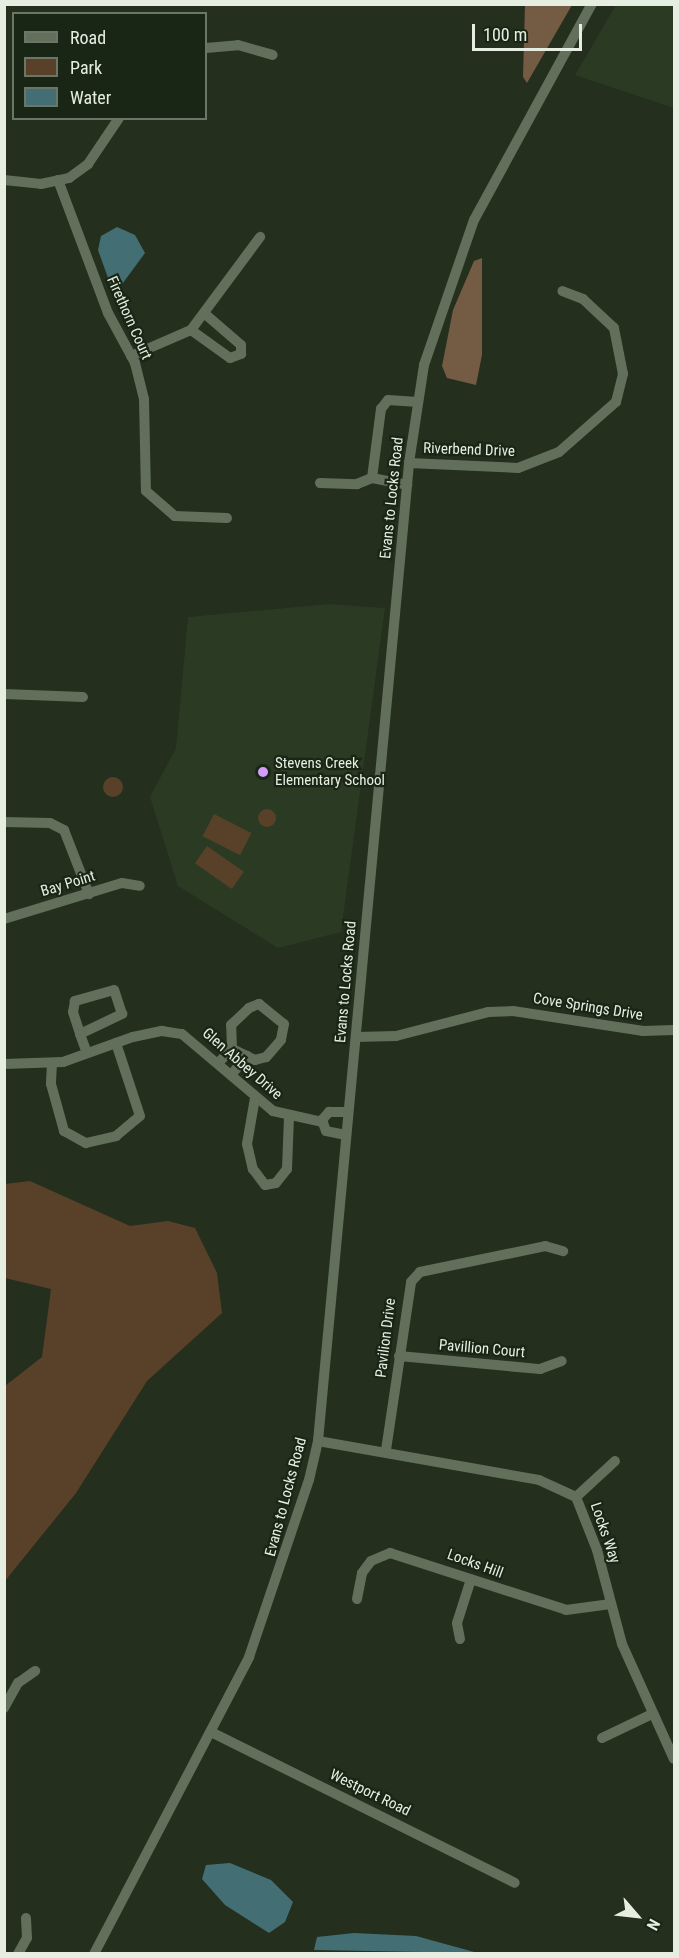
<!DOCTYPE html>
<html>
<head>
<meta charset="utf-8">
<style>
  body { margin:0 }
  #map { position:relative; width:679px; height:1958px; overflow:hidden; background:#242f1e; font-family:"Roboto Condensed",sans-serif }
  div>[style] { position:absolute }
  .built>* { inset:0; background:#2b3a23 }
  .green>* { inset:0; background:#594129; transform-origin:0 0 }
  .round { border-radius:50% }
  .forest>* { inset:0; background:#745b43 }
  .water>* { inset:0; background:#436f74 }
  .minor>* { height:10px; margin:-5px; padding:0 5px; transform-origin:5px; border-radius:5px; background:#616f5b }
  .dots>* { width:16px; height:16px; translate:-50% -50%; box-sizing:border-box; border:3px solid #1a2615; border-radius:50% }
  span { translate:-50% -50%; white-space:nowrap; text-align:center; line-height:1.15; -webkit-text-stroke:4.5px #1a2615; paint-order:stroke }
  .street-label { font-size:15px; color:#e6eee2 }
  .poi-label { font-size:15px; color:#e6eee2 }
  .left { translate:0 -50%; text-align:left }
  .frame { position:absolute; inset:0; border:6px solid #e6eee2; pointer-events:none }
  .legend { position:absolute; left:12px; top:12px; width:195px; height:108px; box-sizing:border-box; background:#1a2615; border:2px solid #6c7667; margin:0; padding:8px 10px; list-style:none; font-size:18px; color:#e6eee2 }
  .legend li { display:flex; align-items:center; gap:12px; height:30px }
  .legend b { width:30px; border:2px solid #6c7667 }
  .north { position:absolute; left:607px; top:1886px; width:60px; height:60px; -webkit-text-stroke:4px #1a2615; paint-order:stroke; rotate:118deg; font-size:16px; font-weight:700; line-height:24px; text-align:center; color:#e6eee2 }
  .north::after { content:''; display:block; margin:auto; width:21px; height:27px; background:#e6eee2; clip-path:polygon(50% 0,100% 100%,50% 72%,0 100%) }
  .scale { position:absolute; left:472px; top:24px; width:110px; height:27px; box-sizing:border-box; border:3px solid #e6eee2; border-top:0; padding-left:8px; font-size:18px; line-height:21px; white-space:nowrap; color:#e6eee2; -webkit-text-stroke:4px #1a2615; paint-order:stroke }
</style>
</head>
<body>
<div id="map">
  <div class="built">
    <div style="clip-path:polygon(616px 5px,674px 5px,674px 108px,575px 75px)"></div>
    <div style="clip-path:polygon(329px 604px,385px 608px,341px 932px,278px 948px,178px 886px,150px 797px,176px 748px,188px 617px)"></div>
  </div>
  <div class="green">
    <div class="round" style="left:103px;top:777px;width:20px;height:20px"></div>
    <div class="round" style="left:258px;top:809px;width:18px;height:18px"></div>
    <div style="left:214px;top:814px;width:42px;height:25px;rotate:27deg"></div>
    <div style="left:207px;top:846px;width:45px;height:21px;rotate:35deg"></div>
    <div style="clip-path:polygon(30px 1181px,130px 1226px,168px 1221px,195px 1228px,217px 1273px,222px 1313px,147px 1381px,76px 1493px,5px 1581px,5px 1386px,42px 1357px,51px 1289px,5px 1278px,5px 1184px)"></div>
  </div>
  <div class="forest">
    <div style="clip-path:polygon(525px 5px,572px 5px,527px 83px,523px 77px)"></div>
    <div style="clip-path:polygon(482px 258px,482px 355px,476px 385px,447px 378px,442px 366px,453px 310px,474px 261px)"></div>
  </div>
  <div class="water">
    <div style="clip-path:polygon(117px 227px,135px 235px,145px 253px,120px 287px,112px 289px,98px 250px,101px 236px)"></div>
    <div style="clip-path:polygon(230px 1863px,271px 1880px,293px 1902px,285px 1922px,269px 1933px,225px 1905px,202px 1879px,206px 1865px)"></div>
    <div style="clip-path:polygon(354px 1933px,416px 1936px,478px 1953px,314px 1950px,317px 1937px)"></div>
  </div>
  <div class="minor">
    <div style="left:206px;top:48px;width:32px;rotate:-5deg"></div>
    <div style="left:238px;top:45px;width:36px;rotate:16deg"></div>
    <div style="left:4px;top:180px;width:37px;rotate:6deg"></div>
    <div style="left:41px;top:184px;width:29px;rotate:-12deg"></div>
    <div style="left:69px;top:178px;width:24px;rotate:-36deg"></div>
    <div style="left:88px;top:164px;width:55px;rotate:-56deg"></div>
    <div style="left:58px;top:180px;width:142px;rotate:69.4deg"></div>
    <div style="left:108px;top:313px;width:57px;rotate:61.6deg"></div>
    <div style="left:135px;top:363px;width:37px;rotate:76deg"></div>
    <div style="left:144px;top:399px;width:92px;rotate:88.8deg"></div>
    <div style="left:146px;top:491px;width:38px;rotate:41deg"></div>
    <div style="left:175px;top:516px;width:52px;rotate:2.2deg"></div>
    <div style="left:191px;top:330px;width:48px;rotate:35.7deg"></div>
    <div style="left:230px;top:358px;width:12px;rotate:-20deg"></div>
    <div style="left:241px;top:354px;width:9px;rotate:-90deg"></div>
    <div style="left:241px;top:345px;width:49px;rotate:-139.1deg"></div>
    <div style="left:131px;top:356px;width:65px;rotate:-23.4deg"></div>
    <div style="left:191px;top:330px;width:116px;rotate:-53.4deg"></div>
    <div style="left:409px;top:463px;width:109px;rotate:2.6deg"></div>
    <div style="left:518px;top:468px;width:44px;rotate:-21.3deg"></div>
    <div style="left:559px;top:452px;width:76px;rotate:-41.3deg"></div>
    <div style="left:616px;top:402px;width:29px;rotate:-76deg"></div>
    <div style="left:623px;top:374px;width:47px;rotate:-101.1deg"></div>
    <div style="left:614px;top:328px;width:42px;rotate:-136.9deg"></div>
    <div style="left:583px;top:299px;width:22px;rotate:-159deg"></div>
    <div style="left:372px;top:478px;width:70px;rotate:-82.6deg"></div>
    <div style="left:381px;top:409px;width:11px;rotate:-52deg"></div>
    <div style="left:388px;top:400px;width:30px;rotate:4deg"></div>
    <div style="left:320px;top:483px;width:37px;rotate:2deg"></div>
    <div style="left:357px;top:484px;width:16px;rotate:-22deg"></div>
    <div style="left:372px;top:478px;width:36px;rotate:11deg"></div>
    <div style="left:4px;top:694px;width:79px;rotate:2.2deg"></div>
    <div style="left:4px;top:822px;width:46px;rotate:1.2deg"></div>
    <div style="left:50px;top:823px;width:16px;rotate:27deg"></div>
    <div style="left:64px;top:830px;width:69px;rotate:68.7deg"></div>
    <div style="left:4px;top:919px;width:123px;rotate:-17deg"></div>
    <div style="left:122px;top:883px;width:18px;rotate:9deg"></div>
    <div style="left:80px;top:1034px;width:47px;rotate:-25.5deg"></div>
    <div style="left:122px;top:1014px;width:25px;rotate:-108deg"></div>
    <div style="left:114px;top:990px;width:41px;rotate:164.2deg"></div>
    <div style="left:75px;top:1001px;width:11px;rotate:100deg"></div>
    <div style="left:73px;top:1012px;width:23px;rotate:72deg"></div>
    <div style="left:80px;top:1034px;width:20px;rotate:70deg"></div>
    <div style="left:356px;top:1037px;width:40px;rotate:-1.4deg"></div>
    <div style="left:396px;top:1036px;width:95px;rotate:-14.6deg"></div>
    <div style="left:488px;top:1012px;width:25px;rotate:-2deg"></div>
    <div style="left:513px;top:1011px;width:132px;rotate:8.7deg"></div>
    <div style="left:643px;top:1031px;width:31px;rotate:-2deg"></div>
    <div style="left:52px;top:1063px;width:21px;rotate:93deg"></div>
    <div style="left:51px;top:1084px;width:49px;rotate:74.5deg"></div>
    <div style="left:64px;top:1131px;width:25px;rotate:29deg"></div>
    <div style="left:86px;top:1143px;width:31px;rotate:-13deg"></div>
    <div style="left:116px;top:1136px;width:31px;rotate:-40deg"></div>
    <div style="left:140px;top:1116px;width:77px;rotate:-108.2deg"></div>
    <div style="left:218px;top:1063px;width:20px;rotate:-45deg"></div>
    <div style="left:232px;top:1049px;width:24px;rotate:-92deg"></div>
    <div style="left:231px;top:1025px;width:25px;rotate:-43deg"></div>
    <div style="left:249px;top:1008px;width:11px;rotate:-22deg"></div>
    <div style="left:259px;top:1004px;width:32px;rotate:39deg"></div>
    <div style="left:284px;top:1024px;width:16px;rotate:101deg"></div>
    <div style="left:281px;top:1040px;width:23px;rotate:131deg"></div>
    <div style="left:266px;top:1057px;width:11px;rotate:165deg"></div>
    <div style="left:255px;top:1060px;width:25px;rotate:-154deg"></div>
    <div style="left:4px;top:1064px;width:59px;rotate:-1.9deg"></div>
    <div style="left:63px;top:1062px;width:74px;rotate:-19.7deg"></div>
    <div style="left:133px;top:1037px;width:30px;rotate:-12deg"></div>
    <div style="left:162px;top:1031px;width:20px;rotate:9deg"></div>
    <div style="left:182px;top:1034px;width:119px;rotate:40.2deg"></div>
    <div style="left:273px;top:1111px;width:50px;rotate:12.7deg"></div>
    <div style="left:231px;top:1075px;width:25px;rotate:-50deg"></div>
    <div style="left:255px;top:1098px;width:47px;rotate:99.9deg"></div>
    <div style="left:247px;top:1144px;width:26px;rotate:77deg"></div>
    <div style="left:253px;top:1169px;width:20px;rotate:53deg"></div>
    <div style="left:265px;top:1185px;width:11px;rotate:-10deg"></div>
    <div style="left:276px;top:1183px;width:18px;rotate:-52deg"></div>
    <div style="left:287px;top:1169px;width:51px;rotate:-87.8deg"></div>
    <div style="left:346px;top:1135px;width:20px;rotate:-169deg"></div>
    <div style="left:326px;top:1131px;width:12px;rotate:-110deg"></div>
    <div style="left:322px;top:1120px;width:11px;rotate:-49deg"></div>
    <div style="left:329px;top:1112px;width:19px"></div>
    <div style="left:399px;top:1356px;width:142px;rotate:5.3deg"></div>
    <div style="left:540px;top:1369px;width:23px;rotate:-20deg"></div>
    <div style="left:318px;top:1441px;width:224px;rotate:10deg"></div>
    <div style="left:539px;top:1480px;width:41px;rotate:24.7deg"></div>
    <div style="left:576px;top:1497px;width:57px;rotate:68.4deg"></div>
    <div style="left:597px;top:1550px;width:97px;rotate:75.1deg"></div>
    <div style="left:622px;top:1644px;width:126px;rotate:65.7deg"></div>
    <div style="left:386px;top:1450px;width:170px;rotate:-81.5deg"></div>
    <div style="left:411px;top:1282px;width:13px;rotate:-48deg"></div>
    <div style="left:420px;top:1272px;width:128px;rotate:-11.7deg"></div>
    <div style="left:545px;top:1246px;width:19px;rotate:16deg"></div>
    <div style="left:576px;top:1497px;width:53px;rotate:-42.7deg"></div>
    <div style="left:357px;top:1599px;width:26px;rotate:-79deg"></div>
    <div style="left:362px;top:1573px;width:15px;rotate:-53deg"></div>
    <div style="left:371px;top:1561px;width:21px;rotate:-23deg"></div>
    <div style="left:390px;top:1553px;width:185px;rotate:17.9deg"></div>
    <div style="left:566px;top:1610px;width:45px;rotate:-7.6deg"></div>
    <div style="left:460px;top:1639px;width:16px;rotate:-101deg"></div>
    <div style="left:457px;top:1623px;width:46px;rotate:-72.3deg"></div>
    <div style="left:4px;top:1708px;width:29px;rotate:-61deg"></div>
    <div style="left:18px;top:1683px;width:21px;rotate:-35deg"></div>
    <div style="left:211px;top:1732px;width:339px;rotate:26.4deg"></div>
    <div style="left:602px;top:1738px;width:55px;rotate:-25.6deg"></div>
    <div style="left:18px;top:1954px;width:18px;rotate:-61deg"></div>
    <div style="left:27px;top:1938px;width:20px;rotate:-93deg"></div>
    <div style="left:94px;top:1954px;width:335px;rotate:-62.4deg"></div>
    <div style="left:249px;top:1657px;width:187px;rotate:-71.3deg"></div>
    <div style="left:309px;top:1480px;width:40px;rotate:-77deg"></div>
    <div style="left:318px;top:1441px;width:982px;rotate:-84.68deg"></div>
    <div style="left:409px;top:463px;width:99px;rotate:-81.3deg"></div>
    <div style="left:424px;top:365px;width:153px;rotate:-71deg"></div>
    <div style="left:474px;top:220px;width:246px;rotate:-61.4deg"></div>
  </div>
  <div class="dots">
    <div style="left:263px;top:772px;background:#d49cfc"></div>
  </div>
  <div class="street-label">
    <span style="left:129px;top:318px;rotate:66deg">Firethorn Court</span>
    <span style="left:469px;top:450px;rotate:2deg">Riverbend Drive</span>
    <span style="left:392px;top:498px;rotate:-84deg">Evans to Locks Road</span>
    <span style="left:68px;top:884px;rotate:-17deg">Bay Point</span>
    <span style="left:346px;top:982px;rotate:-85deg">Evans to Locks Road</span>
    <span style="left:588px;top:1007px;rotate:9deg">Cove Springs Drive</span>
    <span style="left:242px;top:1064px;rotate:41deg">Glen Abbey Drive</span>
    <span style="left:386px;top:1338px;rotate:-83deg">Pavilion Drive</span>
    <span style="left:482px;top:1349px;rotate:5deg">Pavillion Court</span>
    <span style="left:286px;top:1497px;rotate:-75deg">Evans to Locks Road</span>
    <span style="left:605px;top:1533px;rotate:71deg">Locks Way</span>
    <span style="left:475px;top:1564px;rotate:20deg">Locks Hill</span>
    <span style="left:370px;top:1793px;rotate:26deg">Westport Road</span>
  </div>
  <div class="poi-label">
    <span class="left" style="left:275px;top:772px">Stevens Creek<br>Elementary School</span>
  </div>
  <div class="frame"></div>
  <ul class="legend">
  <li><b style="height:8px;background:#616f5b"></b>Road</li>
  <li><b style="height:16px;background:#594129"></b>Park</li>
  <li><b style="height:16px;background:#436f74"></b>Water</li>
  </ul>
  <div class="north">N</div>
  <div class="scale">100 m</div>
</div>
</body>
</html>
